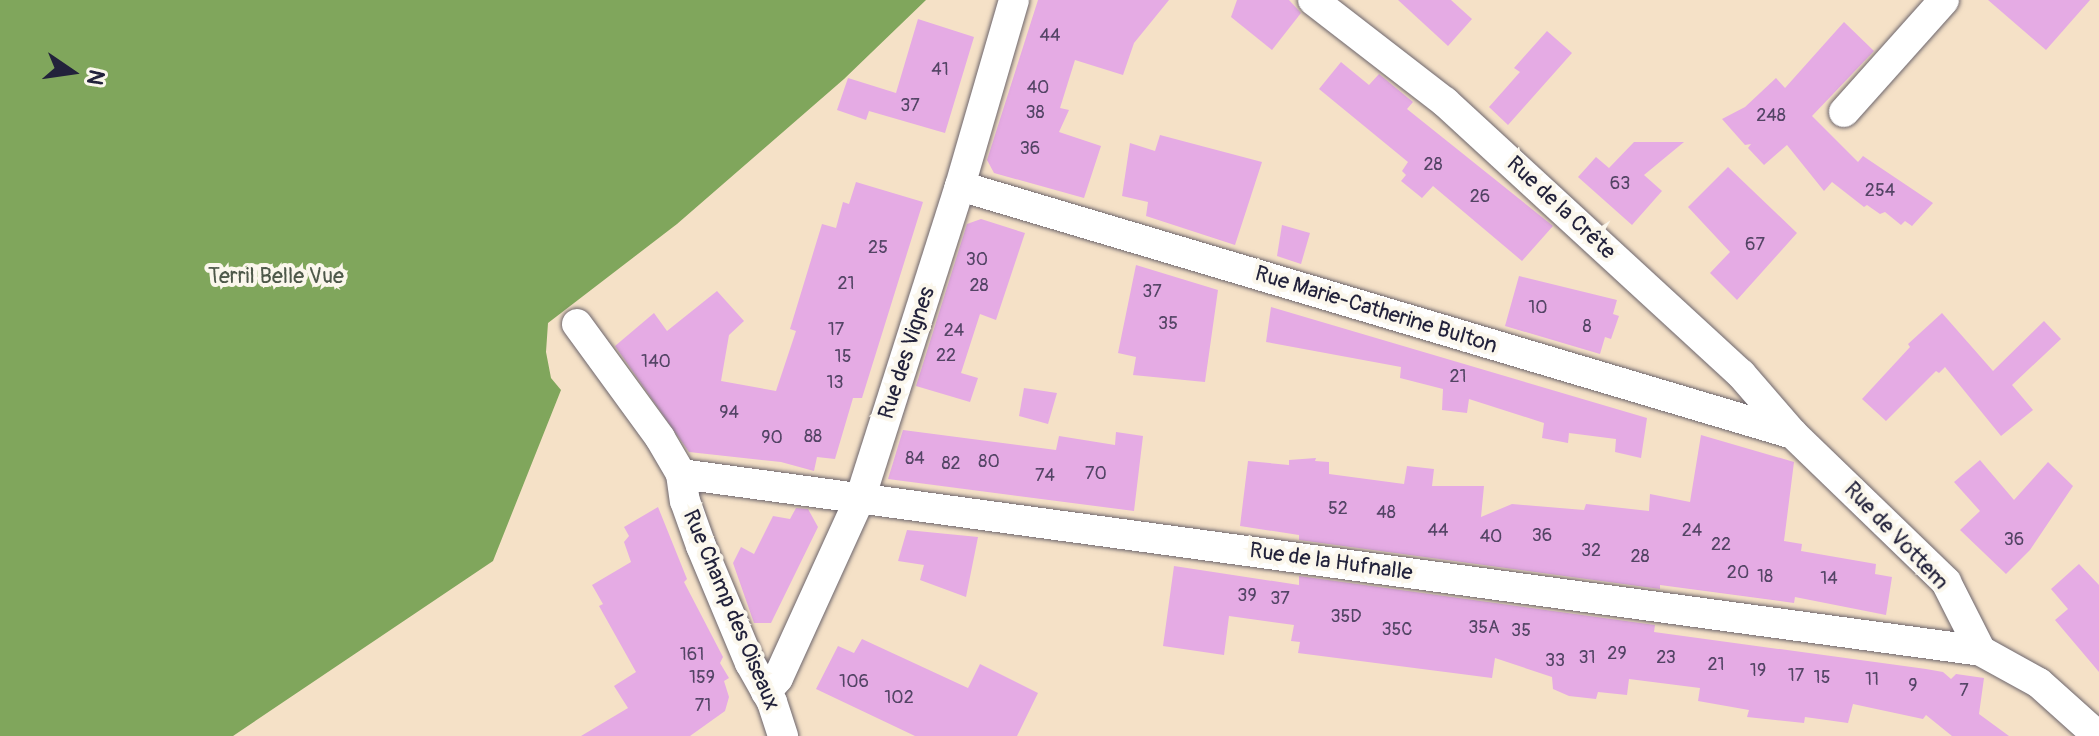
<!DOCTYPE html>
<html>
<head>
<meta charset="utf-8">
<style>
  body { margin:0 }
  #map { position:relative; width:2099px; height:736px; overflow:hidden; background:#f5e1c7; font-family:Pangolin,sans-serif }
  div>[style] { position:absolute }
  .forest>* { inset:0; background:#80a65c }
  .building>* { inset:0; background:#e5abe4 }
  .roads { filter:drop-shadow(0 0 2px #6c656c) drop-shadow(0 0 2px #6c656c) }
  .minor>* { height:30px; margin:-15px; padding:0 15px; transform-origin:15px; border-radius:15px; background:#fff }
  span { translate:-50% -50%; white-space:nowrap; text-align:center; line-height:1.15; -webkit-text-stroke:8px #fbf7ec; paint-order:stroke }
  .number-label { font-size:18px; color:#534465 }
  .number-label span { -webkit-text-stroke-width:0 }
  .street-label { font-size:22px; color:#22223b }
  .park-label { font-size:22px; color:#4e594a }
  .north { position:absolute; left:32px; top:32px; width:80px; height:80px; -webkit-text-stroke:6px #fbf7ec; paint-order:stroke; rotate:103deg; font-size:22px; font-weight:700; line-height:32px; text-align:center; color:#22223b }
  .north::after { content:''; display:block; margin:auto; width:28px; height:36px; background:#22223b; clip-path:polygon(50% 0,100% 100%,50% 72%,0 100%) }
</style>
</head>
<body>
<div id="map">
  <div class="forest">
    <div style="clip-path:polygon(0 0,926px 0,844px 79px,677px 224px,548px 323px,546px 352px,551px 378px,561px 390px,493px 561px,233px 736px,0 736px)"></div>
  </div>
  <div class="building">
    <div style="clip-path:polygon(1038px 0,1169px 0,1134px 43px,1123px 75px,1075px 60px,1060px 108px,1069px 110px,1059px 132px,1101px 146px,1084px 198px,994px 173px,987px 160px)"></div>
    <div style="clip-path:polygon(1237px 0,1289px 0,1301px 13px,1272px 50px,1231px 17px)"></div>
    <div style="clip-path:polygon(1398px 0,1451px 0,1472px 19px,1448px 46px)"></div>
    <div style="clip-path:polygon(1988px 0,2090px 0,2046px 50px)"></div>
    <div style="clip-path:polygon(918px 19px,974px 37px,945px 133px,869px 111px,866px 120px,837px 110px,848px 78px,896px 93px)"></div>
    <div style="clip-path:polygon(1844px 22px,1874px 51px,1812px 116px,1858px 162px,1863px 156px,1933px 203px,1912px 226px,1905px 221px,1901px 225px,1885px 212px,1880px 214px,1867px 205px,1864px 207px,1832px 182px,1824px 191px,1787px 145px,1764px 165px,1748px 148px,1751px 144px,1745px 145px,1722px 119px,1745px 107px,1776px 78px,1785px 88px)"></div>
    <div style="clip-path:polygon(1547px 31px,1572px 53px,1508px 125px,1489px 107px,1520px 72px,1514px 68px)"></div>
    <div style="clip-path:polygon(1341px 62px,1369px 85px,1379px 74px,1413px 102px,1407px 109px,1553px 226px,1522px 261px,1433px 186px,1422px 198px,1401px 181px,1406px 175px,1402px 171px,1408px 162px,1319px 89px)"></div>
    <div style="clip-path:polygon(1160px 135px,1262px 162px,1235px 245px,1146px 216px,1148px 202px,1122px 196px,1130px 143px,1155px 151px)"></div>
    <div style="clip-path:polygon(1634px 142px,1684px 142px,1644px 175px,1662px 191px,1632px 225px,1578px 177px,1596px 157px,1609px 168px)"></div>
    <div style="clip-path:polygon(1728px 167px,1797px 233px,1737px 300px,1710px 273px,1730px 252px,1688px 207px)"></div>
    <div style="clip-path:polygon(856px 182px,923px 202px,862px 398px,853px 398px,835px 459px,817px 457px,814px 471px,781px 462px,689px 452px,615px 346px,654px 313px,667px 331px,717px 291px,744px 321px,729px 335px,721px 381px,776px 391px,796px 331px,790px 329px,822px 224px,836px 228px,843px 202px,849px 204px)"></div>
    <div style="clip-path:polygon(981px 219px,1025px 233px,996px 320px,980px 314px,961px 373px,978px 378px,970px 402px,916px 386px,967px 224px)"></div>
    <div style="clip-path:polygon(1282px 225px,1310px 233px,1301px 264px,1277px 256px)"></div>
    <div style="clip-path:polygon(1136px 265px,1218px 290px,1205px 382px,1133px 375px,1136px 357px,1118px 353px)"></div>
    <div style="clip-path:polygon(1519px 276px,1617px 300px,1613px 314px,1619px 316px,1611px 339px,1605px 337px,1600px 354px,1505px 326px)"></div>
    <div style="clip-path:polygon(1271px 307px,1647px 418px,1641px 458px,1615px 452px,1616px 439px,1569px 433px,1568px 443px,1542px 438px,1544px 423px,1469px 399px,1467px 413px,1442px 410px,1443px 389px,1400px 378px,1401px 367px,1266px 342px)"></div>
    <div style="clip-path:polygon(1942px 313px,1993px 371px,2044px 321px,2061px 339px,2012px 385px,2033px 410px,2001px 436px,1945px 367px,1939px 373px,1936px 371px,1886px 421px,1862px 399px,1910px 347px,1908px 344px)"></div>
    <div style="clip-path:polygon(1024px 388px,1057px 393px,1048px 424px,1019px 416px)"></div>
    <div style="clip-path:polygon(903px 430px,1056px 450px,1059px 436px,1115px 445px,1116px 432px,1143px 436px,1134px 511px,888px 479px)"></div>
    <div style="clip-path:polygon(1701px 435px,1794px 462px,1784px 541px,1802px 544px,1801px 551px,1876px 564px,1875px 574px,1892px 577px,1886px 615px,1795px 597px,1794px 603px,1660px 585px,1660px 589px,1299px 540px,1299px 535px,1240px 526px,1248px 461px,1289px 465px,1289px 460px,1316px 458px,1315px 461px,1329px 462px,1329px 474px,1404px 484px,1407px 466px,1434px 469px,1432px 486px,1484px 486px,1481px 517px,1512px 504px,1584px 510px,1586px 504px,1649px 511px,1650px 494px,1690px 502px)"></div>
    <div style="clip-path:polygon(1980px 460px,2014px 500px,2048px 462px,2073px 486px,2030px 550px,2006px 574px,1960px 530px,1980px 511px,1954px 482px)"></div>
    <div style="clip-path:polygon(658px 507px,687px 579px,684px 582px,723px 657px,720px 663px,729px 678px,724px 681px,729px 697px,725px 711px,690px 736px,581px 736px,628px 708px,614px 686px,636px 672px,599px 606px,603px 604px,592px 585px,631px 562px,624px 542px,629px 536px,624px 527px)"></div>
    <div style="clip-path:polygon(796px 508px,808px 509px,818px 527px,771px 623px,754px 623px,733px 563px,741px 547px,754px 554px,773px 516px,790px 519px)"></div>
    <div style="clip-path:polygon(907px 530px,978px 537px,966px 597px,920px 580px,924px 565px,898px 561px)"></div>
    <div style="clip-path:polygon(2079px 564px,2099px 585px,2099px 672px,2055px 620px,2068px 609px,2051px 589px)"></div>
    <div style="clip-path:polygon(1174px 566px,1299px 585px,1299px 576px,1655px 625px,1654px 632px,1926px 669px,1943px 672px,1951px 679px,1956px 674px,1984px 678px,1979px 714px,2009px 736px,1952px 736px,1926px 715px,1923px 719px,1853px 704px,1848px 723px,1805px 717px,1804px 723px,1747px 717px,1749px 710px,1698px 701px,1700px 688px,1629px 679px,1627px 695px,1598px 692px,1596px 699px,1569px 696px,1553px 689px,1552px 677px,1495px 658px,1492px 678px,1298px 653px,1300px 642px,1291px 641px,1294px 625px,1229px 616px,1224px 655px,1163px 646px)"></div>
    <div style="clip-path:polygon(862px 639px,968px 688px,980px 664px,1038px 693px,1017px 736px,915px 736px,816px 689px,838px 646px,854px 653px)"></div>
  </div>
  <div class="roads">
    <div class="minor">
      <div style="left:1313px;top:0;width:167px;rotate:37.7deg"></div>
      <div style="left:1445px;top:102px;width:402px;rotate:42.6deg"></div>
      <div style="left:1741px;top:374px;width:79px;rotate:49.1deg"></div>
      <div style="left:1793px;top:434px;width:213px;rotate:44deg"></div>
      <div style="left:1946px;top:582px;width:77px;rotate:63.1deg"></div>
      <div style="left:1981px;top:651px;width:66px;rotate:28.9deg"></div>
      <div style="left:2039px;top:683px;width:79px;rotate:41.9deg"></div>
      <div style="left:1844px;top:112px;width:150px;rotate:-48.2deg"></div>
      <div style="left:960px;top:186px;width:869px;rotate:16.58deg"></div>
      <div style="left:577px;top:324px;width:141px;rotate:53.9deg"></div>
      <div style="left:660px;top:438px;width:42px;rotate:59.7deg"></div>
      <div style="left:681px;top:474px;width:27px;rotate:82deg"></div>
      <div style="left:685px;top:501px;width:48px;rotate:70.4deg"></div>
      <div style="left:701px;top:546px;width:127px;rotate:67.3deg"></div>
      <div style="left:750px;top:663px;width:45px;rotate:60.6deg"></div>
      <div style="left:772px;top:702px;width:36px;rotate:72deg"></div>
      <div style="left:681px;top:474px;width:1312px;rotate:7.75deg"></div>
      <div style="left:766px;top:692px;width:18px;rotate:-49deg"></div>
      <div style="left:778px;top:678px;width:200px;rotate:-65.5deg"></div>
      <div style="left:861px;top:496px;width:325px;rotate:-72.3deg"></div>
      <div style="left:960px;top:186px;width:194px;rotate:-73.8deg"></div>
    </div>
  </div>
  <div class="number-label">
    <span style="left:1050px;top:36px">44</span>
    <span style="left:940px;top:70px">41</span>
    <span style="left:1038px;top:88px">40</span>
    <span style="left:910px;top:106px">37</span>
    <span style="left:1035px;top:113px">38</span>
    <span style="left:1771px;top:116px">248</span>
    <span style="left:1030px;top:149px">36</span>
    <span style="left:1433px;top:165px">28</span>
    <span style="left:1620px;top:184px">63</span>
    <span style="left:1880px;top:191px">254</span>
    <span style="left:1480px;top:197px">26</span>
    <span style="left:1755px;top:245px">67</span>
    <span style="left:878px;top:248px">25</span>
    <span style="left:977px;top:260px">30</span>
    <span style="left:846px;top:284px">21</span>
    <span style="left:979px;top:286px">28</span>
    <span style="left:1152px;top:292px">37</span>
    <span style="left:1538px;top:308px">10</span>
    <span style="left:1168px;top:324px">35</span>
    <span style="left:1587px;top:327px">8</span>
    <span style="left:836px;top:330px">17</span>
    <span style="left:954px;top:331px">24</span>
    <span style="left:946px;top:356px">22</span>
    <span style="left:843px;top:357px">15</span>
    <span style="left:656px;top:362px">140</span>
    <span style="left:1458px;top:377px">21</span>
    <span style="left:835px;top:383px">13</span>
    <span style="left:729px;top:413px">94</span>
    <span style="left:813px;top:437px">88</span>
    <span style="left:772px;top:438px">90</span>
    <span style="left:915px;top:459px">84</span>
    <span style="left:989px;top:462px">80</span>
    <span style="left:951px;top:464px">82</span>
    <span style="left:1096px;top:474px">70</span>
    <span style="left:1045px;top:476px">74</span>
    <span style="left:1338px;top:509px">52</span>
    <span style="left:1386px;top:513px">48</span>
    <span style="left:1438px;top:531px">44</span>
    <span style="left:1692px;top:531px">24</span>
    <span style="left:1542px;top:536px">36</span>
    <span style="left:1491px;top:537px">40</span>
    <span style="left:2014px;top:540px">36</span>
    <span style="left:1721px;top:545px">22</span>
    <span style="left:1591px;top:551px">32</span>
    <span style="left:1640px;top:557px">28</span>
    <span style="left:1738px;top:573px">20</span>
    <span style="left:1765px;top:577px">18</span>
    <span style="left:1829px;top:579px">14</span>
    <span style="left:1247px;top:596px">39</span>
    <span style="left:1280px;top:599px">37</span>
    <span style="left:1346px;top:617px">35D</span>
    <span style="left:1484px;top:628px">35A</span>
    <span style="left:1397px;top:630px">35C</span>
    <span style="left:1521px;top:631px">35</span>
    <span style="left:1617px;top:654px">29</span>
    <span style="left:692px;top:655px">161</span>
    <span style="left:1587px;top:658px">31</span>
    <span style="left:1666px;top:658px">23</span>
    <span style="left:1555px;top:661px">33</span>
    <span style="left:1716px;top:665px">21</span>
    <span style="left:1758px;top:671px">19</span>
    <span style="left:1796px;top:676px">17</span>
    <span style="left:702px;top:678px">159</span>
    <span style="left:1822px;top:678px">15</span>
    <span style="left:1872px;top:680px">11</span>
    <span style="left:854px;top:682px">106</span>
    <span style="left:1913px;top:686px">9</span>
    <span style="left:1964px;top:691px">7</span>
    <span style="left:899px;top:698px">102</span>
    <span style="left:703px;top:706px">71</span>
  </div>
  <div class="street-label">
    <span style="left:1561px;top:208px;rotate:43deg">Rue de la Crête</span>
    <span style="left:1376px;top:310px;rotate:17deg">Rue Marie-Catherine Bulton</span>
    <span style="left:907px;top:353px;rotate:-72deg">Rue des Vignes</span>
    <span style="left:1896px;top:536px;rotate:46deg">Rue de Vottem</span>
    <span style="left:1331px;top:562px;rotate:8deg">Rue de la Hufnalle</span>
    <span style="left:731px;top:610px;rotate:67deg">Rue Champ des Oiseaux</span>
  </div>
  <div class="park-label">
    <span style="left:276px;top:277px">Terril Belle Vue</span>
  </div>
  <div class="north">N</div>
</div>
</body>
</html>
